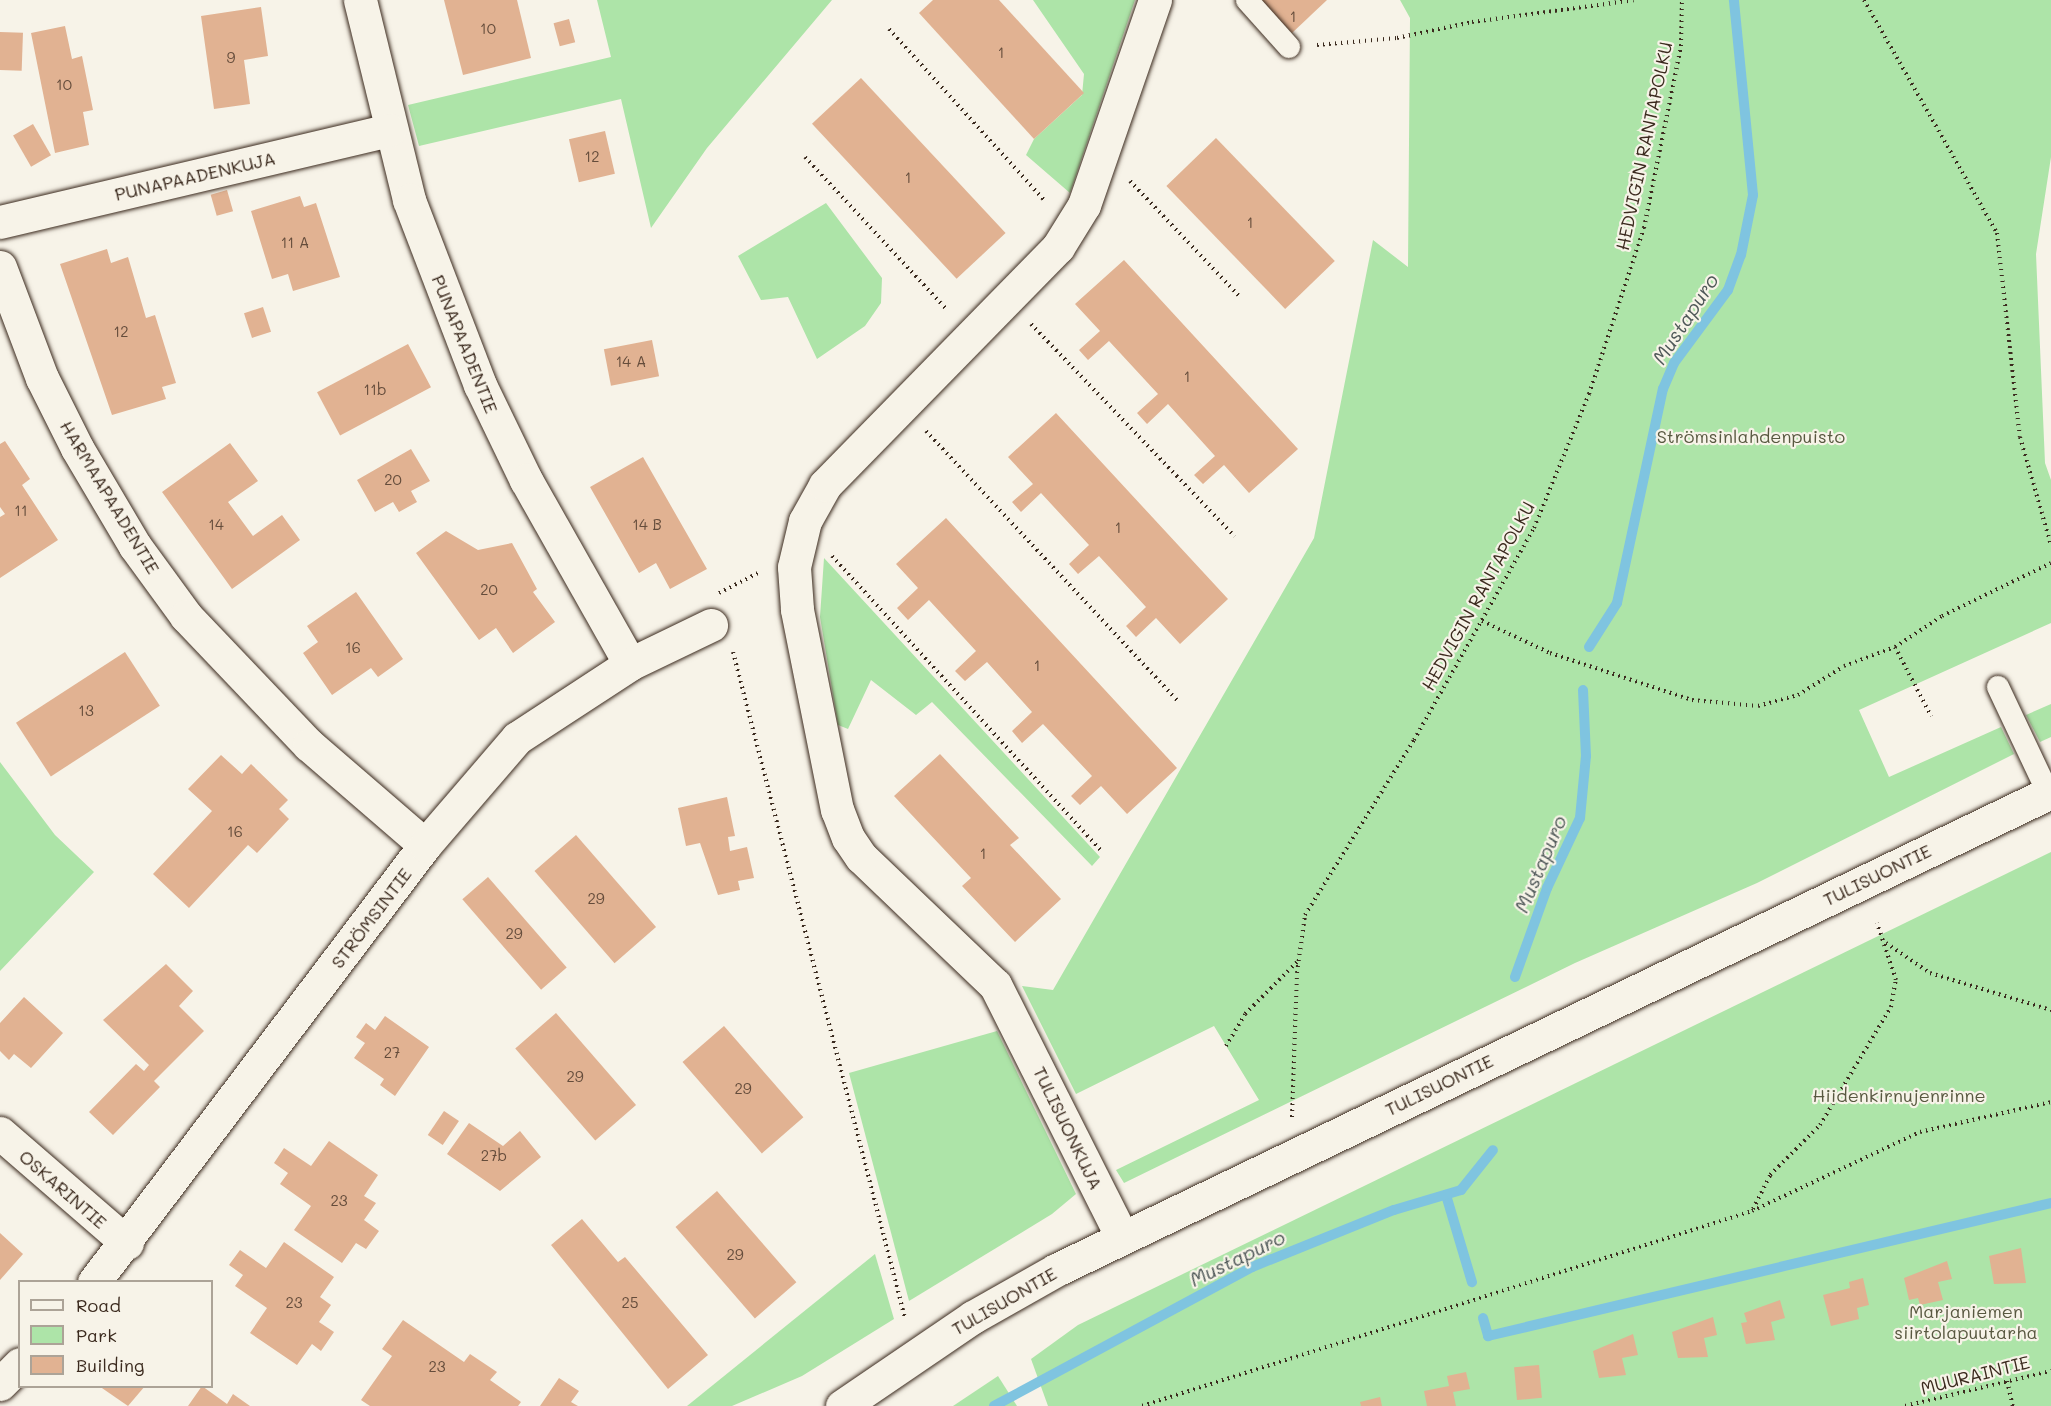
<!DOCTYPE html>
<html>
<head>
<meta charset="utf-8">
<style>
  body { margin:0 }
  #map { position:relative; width:2051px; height:1406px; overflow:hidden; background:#f7f3e8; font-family:Mali,sans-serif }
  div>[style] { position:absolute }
  .green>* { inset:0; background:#ade4a8 }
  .stream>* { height:10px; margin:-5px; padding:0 5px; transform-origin:5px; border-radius:5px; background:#7fc4e0 }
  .building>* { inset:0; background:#e1b292; transform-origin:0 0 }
  .path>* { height:4px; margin-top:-2px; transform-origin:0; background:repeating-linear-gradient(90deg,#3b2a1e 0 1.5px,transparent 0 6px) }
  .roads { filter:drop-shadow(0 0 2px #3b2a1e) drop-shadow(0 0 2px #3b2a1e) }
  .lane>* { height:22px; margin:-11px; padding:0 11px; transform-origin:11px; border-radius:11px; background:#f7f3e8 }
  .street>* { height:33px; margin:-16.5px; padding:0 16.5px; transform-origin:16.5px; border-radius:16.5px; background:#f7f3e8 }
  .secondary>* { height:33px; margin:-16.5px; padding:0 16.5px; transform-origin:16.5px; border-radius:16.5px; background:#f7f3e8 }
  span { translate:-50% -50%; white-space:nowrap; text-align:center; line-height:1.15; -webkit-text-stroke:4.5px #f7f3e8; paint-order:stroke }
  .number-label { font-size:15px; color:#644c3b }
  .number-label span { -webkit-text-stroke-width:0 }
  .street-label { font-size:18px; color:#3b2a1e }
  .park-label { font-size:18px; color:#585840 }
  .water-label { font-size:20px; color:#4f5858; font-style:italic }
  .legend { position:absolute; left:18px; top:1280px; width:195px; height:108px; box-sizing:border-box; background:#f7f3e8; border:2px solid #aca397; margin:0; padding:8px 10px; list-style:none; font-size:18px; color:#3b2a1e }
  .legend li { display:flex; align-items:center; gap:12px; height:30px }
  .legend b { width:30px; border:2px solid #aca397 }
</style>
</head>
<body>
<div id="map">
  <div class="green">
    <div style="clip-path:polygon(597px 0,832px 0,707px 148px,651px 228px,621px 99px,419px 146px,408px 105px,611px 57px)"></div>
    <div style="clip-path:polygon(1033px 0,1135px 0,1070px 193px,1026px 155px,1034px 139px,1082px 95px,1084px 74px)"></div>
    <div style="clip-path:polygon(1400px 0,2051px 0,2051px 157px,2036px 254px,2045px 463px,2051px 480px,2051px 623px,1859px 710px,1889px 777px,2001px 727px,2014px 754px,1757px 883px,1575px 963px,1124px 1183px,1116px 1170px,1259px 1100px,1214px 1026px,1076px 1094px,1022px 986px,1053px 990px,1314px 538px,1373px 240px,1408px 267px,1410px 18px)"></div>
    <div style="clip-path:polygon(826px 203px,882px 278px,881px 303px,865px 326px,817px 359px,788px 297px,761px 300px,738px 256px)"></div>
    <div style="clip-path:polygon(824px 558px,1100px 857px,1092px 866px,932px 702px,916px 715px,871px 680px,848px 729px,838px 725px,820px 617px)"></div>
    <div style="clip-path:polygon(2051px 704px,2051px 737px,2040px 742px,2026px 715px)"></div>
    <div style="clip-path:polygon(0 762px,55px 835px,94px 872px,0 971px)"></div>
    <div style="clip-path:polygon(2051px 852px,2051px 1406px,1048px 1406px,1031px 1359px,1078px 1325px)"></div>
    <div style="clip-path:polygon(997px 1031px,1076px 1194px,1052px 1214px,909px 1301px,849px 1073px)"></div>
    <div style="clip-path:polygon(875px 1254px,894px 1319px,802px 1376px,732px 1406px,687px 1406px)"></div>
    <div style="clip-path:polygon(998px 1376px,1017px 1406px,953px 1406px)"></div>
  </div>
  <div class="stream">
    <div style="left:1589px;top:647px;width:52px;rotate:-57.5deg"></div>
    <div style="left:1617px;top:603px;width:219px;rotate:-77.9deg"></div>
    <div style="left:1663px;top:389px;width:28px;rotate:-67deg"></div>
    <div style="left:1674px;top:363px;width:91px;rotate:-53.5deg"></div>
    <div style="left:1728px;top:290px;width:37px;rotate:-70deg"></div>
    <div style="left:1741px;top:255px;width:61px;rotate:-78.7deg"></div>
    <div style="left:1753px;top:195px;width:196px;rotate:-95.6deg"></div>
    <div style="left:1515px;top:977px;width:95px;rotate:-70.2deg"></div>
    <div style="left:1547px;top:888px;width:77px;rotate:-64.8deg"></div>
    <div style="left:1580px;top:818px;width:62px;rotate:-84.5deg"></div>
    <div style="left:1586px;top:756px;width:66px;rotate:-92.6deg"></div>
    <div style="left:1446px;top:1195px;width:91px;rotate:73.4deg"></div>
    <div style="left:1483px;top:1318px;width:19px;rotate:74deg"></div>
    <div style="left:1488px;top:1336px;width:578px;rotate:-13.29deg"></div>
    <div style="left:994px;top:1406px;width:293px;rotate:-28.3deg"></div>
    <div style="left:1252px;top:1267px;width:153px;rotate:-21.9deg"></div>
    <div style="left:1394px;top:1210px;width:70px;rotate:-16.6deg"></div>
    <div style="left:1461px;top:1190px;width:51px;rotate:-51.3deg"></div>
  </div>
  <div class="building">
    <div style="clip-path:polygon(444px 0,517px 0,531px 58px,463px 75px)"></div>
    <div style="clip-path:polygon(933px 0,999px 0,1084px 93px,1034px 139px,919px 13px)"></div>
    <div style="clip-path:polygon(1260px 0,1327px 0,1292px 33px)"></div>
    <div style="clip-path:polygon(261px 7px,268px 56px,244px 60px,250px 104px,214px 109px,201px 16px)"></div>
    <div style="left:569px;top:19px;width:24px;height:16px;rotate:75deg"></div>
    <div style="clip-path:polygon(65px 26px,72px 59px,82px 56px,93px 110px,83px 112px,89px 145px,55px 153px,31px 33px)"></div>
    <div style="left:0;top:32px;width:23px;height:38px;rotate:2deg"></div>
    <div style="left:861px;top:78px;width:212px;height:67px;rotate:47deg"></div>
    <div style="left:33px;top:124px;width:36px;height:23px;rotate:60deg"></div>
    <div style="left:605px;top:131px;width:44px;height:37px;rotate:77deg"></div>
    <div style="left:1216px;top:138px;width:171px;height:69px;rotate:46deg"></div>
    <div style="left:227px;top:190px;width:22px;height:17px;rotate:74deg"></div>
    <div style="clip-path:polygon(300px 196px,304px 207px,316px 203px,340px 277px,293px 291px,288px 274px,272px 279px,251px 211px)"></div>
    <div style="clip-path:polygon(107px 249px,111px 263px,128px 257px,146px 318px,155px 315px,176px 383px,162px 387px,166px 399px,112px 415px,60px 264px)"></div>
    <div style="clip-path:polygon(1124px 260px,1298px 449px,1249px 493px,1224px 465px,1203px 484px,1194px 475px,1215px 456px,1168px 404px,1147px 424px,1137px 413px,1158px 394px,1109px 341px,1088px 360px,1079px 350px,1100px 331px,1075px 304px)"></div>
    <div style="left:263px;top:307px;width:26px;height:20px;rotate:72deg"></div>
    <div style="left:652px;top:340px;width:37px;height:49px;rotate:79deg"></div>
    <div style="left:408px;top:344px;width:49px;height:103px;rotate:62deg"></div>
    <div style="clip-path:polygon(1056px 413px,1228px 599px,1180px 644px,1156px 618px,1136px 637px,1126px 626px,1146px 607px,1099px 556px,1078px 574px,1069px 564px,1089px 545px,1041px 493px,1021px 512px,1012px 502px,1033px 484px,1008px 457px)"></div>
    <div style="clip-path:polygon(5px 441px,30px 479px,22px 485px,58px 540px,0 578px,0 517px,5px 514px,0 507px,0 444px)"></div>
    <div style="clip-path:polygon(230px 443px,258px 481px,228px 502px,253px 536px,282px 515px,300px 540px,232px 589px,162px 492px)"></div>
    <div style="clip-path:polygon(411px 449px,430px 481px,411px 491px,417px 502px,399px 512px,393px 502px,375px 512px,357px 480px)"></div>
    <div style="clip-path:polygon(643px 457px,707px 569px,670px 589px,656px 563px,639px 573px,590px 487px)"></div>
    <div style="clip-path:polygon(946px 518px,1177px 768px,1127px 814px,1101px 786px,1080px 805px,1071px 796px,1092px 776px,1043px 724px,1022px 743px,1012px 731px,1032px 712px,987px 662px,965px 681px,955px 671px,976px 651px,929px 600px,908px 620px,897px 608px,918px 588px,896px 564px)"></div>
    <div style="clip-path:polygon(446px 531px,478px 550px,512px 543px,537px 589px,533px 592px,555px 622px,513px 653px,496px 628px,479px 640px,416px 553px)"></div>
    <div style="clip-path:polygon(356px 592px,403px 659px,378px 677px,371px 668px,332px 695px,303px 653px,318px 642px,307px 626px)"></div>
    <div style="left:125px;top:652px;width:64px;height:130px;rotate:57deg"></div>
    <div style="clip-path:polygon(940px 754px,1019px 838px,1010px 845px,1061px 899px,1015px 942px,962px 886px,971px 878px,894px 796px)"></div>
    <div style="clip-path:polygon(221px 755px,242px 774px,251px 764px,288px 800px,279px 809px,289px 819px,257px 853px,248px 845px,189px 908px,153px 874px,212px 811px,188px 789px)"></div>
    <div style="clip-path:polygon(727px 797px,735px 836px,728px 837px,730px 851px,747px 847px,754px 878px,738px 881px,740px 890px,718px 895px,700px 843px,686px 846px,678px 808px)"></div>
    <div style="left:576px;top:835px;width:122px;height:55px;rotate:49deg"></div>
    <div style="left:488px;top:877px;width:120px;height:34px;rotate:49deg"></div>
    <div style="clip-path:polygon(166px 964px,193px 991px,179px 1006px,204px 1031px,154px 1081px,160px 1087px,113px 1135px,89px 1112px,136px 1064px,144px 1071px,149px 1065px,103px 1020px)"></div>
    <div style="clip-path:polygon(24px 997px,63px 1033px,31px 1068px,14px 1054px,9px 1060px,0 1051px,0 1023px)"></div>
    <div style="left:556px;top:1013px;width:122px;height:54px;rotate:49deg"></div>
    <div style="clip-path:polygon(385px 1016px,429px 1047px,395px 1096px,380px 1085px,384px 1079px,354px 1058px,365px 1043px,356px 1037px,366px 1023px,375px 1030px)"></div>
    <div style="left:724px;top:1026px;width:121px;height:55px;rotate:49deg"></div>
    <div style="left:444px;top:1111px;width:18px;height:29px;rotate:34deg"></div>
    <div style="clip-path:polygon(469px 1123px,503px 1146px,520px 1131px,541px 1157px,500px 1191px,447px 1154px)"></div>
    <div style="clip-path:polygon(329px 1141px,378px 1175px,364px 1196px,376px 1203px,364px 1220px,379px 1231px,366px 1249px,356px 1243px,342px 1263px,294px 1230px,311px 1206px,280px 1184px,288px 1173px,274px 1163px,284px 1148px,311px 1166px)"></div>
    <div style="left:717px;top:1191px;width:121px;height:55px;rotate:49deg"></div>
    <div style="clip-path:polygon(582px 1219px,618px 1262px,625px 1257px,708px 1355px,668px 1389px,551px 1245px)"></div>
    <div style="clip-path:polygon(0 1233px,23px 1254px,0 1280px)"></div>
    <div style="clip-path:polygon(284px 1242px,334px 1277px,320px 1297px,331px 1305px,319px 1322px,334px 1332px,321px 1351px,312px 1344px,297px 1365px,250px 1333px,267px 1308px,235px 1286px,243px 1275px,229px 1265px,240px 1250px,266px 1268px)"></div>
    <div style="clip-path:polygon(2021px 1248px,2026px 1283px,1994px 1284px,1989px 1256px)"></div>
    <div style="clip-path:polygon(1947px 1261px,1952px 1279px,1938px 1282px,1943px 1300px,1920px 1305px,1918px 1298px,1909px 1300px,1904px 1278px)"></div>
    <div style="clip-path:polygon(1863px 1278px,1869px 1305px,1857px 1308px,1859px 1319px,1831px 1326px,1823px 1295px,1850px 1288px,1849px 1282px)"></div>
    <div style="clip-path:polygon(1780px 1300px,1785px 1318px,1771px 1322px,1775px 1340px,1746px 1344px,1741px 1323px,1747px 1322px,1744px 1313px)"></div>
    <div style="clip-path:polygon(1713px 1317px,1717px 1335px,1704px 1338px,1708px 1357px,1678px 1358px,1672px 1332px)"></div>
    <div style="clip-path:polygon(403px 1320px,464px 1362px,470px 1354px,497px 1372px,490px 1380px,521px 1402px,518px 1406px,370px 1406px,361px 1400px,392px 1356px,382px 1349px)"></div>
    <div style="clip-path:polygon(1633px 1334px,1638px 1355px,1622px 1358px,1626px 1375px,1599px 1378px,1593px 1351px)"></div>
    <div style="left:1539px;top:1365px;width:33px;height:25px;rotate:85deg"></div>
    <div style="clip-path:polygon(1466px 1372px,1470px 1389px,1453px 1392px,1456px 1406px,1427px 1406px,1424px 1391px,1449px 1386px,1447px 1376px)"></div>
    <div style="clip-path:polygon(559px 1378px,579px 1391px,571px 1402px,578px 1406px,540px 1406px)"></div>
    <div style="clip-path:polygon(99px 1386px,145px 1386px,128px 1406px)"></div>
    <div style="clip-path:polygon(202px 1386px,227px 1404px,233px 1394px,250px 1406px,188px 1406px)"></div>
    <div style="clip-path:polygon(1380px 1397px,1382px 1406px,1361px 1406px,1360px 1402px)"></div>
  </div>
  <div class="path">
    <div style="left:1864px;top:0;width:268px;rotate:60.3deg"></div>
    <div style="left:1997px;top:233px;width:205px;rotate:83.6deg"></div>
    <div style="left:2020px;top:437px;width:112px;rotate:74deg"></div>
    <div style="left:889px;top:29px;width:232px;rotate:47.8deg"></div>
    <div style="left:1317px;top:45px;width:80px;rotate:-5deg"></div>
    <div style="left:1397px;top:38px;width:77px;rotate:-12deg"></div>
    <div style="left:1472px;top:22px;width:163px;rotate:-7.7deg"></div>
    <div style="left:805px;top:157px;width:209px;rotate:47.1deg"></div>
    <div style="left:1130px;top:181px;width:160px;rotate:46.5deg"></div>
    <div style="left:1031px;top:324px;width:294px;rotate:46.2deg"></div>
    <div style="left:926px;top:431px;width:368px;rotate:47deg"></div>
    <div style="left:832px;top:556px;width:398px;rotate:47.6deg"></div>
    <div style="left:719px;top:593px;width:46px;rotate:-27.1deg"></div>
    <div style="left:1482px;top:621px;width:75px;rotate:25.2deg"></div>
    <div style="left:1550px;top:653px;width:150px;rotate:18.3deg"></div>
    <div style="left:1692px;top:700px;width:66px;rotate:5.2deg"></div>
    <div style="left:1758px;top:706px;width:41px;rotate:-15.4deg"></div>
    <div style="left:1798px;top:695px;width:54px;rotate:-32.2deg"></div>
    <div style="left:1844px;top:666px;width:54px;rotate:-20.4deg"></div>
    <div style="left:1895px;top:647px;width:56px;rotate:-33.4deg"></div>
    <div style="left:1942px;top:616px;width:121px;rotate:-25.9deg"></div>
    <div style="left:1895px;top:647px;width:78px;rotate:62.4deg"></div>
    <div style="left:733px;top:652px;width:688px;rotate:75.52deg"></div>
    <div style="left:1886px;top:943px;width:53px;rotate:34.3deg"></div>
    <div style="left:1930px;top:973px;width:127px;rotate:17deg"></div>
    <div style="left:1226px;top:1046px;width:37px;rotate:-59deg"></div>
    <div style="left:1245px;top:1014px;width:74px;rotate:-45deg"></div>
    <div style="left:1292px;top:1117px;width:144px;rotate:-88deg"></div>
    <div style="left:1297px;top:973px;width:59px;rotate:-82.1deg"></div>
    <div style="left:1305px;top:915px;width:206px;rotate:-58.1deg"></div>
    <div style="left:1414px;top:740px;width:244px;rotate:-60.5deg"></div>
    <div style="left:1534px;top:528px;width:145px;rotate:-67.7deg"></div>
    <div style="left:1589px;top:394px;width:175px;rotate:-71.7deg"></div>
    <div style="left:1644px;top:228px;width:186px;rotate:-78.5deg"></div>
    <div style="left:1681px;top:46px;width:46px;rotate:-88.8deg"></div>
    <div style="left:1753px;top:1209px;width:38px;rotate:-63deg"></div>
    <div style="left:1770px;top:1175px;width:71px;rotate:-45deg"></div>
    <div style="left:1820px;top:1125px;width:138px;rotate:-59deg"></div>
    <div style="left:1891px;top:1007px;width:27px;rotate:-80deg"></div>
    <div style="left:1896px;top:980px;width:60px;rotate:-108.4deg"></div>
    <div style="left:2007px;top:1381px;width:26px;rotate:77deg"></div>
    <div style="left:1142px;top:1406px;width:640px;rotate:-17.73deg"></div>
    <div style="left:1752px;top:1211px;width:186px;rotate:-25.2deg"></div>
    <div style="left:1920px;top:1132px;width:134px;rotate:-12.9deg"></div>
    <div style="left:1905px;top:1406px;width:150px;rotate:-13.5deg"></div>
  </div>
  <div class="roads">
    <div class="lane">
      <div style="left:1247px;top:0;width:63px;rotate:48.2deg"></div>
      <div style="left:1998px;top:687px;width:117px;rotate:64.7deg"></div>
    </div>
    <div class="street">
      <div style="left:360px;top:0;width:206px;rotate:76.2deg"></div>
      <div style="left:409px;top:200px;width:198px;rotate:69deg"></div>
      <div style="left:480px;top:385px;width:106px;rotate:64.2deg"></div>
      <div style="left:526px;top:480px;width:211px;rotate:60.5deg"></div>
      <div style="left:0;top:222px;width:400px;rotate:-13.3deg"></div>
      <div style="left:0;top:267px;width:119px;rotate:69.3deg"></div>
      <div style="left:42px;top:378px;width:78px;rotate:63.4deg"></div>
      <div style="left:77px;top:448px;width:114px;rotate:59.4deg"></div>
      <div style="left:135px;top:546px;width:87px;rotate:53.9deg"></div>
      <div style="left:186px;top:616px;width:178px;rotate:46.4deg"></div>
      <div style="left:309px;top:745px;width:153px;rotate:40.8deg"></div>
      <div style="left:0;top:1133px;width:168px;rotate:40.9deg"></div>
      <div style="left:1122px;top:1237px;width:282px;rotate:-116.7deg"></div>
      <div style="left:995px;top:985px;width:185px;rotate:-136.3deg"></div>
      <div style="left:861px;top:857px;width:23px;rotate:-124deg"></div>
      <div style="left:848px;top:838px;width:30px;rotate:-111deg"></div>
      <div style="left:837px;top:810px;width:205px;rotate:-101.3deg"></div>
      <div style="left:797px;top:609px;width:42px;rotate:-94.1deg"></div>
      <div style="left:794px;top:567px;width:47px;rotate:-76.6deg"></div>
      <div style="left:805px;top:521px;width:41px;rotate:-60.9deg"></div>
      <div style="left:825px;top:485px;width:333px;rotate:-45.6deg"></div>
      <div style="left:1058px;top:247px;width:49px;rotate:-58.2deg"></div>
      <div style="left:1084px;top:205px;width:217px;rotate:-70.9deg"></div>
      <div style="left:94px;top:1282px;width:548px;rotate:-52.86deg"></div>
      <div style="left:425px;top:845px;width:141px;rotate:-49.3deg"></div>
      <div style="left:517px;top:738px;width:135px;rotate:-33.2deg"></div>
      <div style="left:630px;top:664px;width:90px;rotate:-25.7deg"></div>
      <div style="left:0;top:1384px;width:28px;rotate:-45deg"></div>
    </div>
    <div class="secondary">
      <div style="left:842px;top:1406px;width:158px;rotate:-34.2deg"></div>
      <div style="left:973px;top:1317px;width:95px;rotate:-29.5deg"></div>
      <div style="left:1056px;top:1270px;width:1104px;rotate:-25.66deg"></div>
    </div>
  </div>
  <div class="number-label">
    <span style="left:1293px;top:17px">1</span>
    <span style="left:488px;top:29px">10</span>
    <span style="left:1001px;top:53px">1</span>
    <span style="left:231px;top:58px">9</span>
    <span style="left:64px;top:85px">10</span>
    <span style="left:592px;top:157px">12</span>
    <span style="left:908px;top:178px">1</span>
    <span style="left:1250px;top:223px">1</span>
    <span style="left:295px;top:243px">11 A</span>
    <span style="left:121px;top:332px">12</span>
    <span style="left:631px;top:362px">14 A</span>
    <span style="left:1187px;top:377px">1</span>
    <span style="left:375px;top:390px">11b</span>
    <span style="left:393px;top:480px">20</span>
    <span style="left:21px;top:511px">11</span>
    <span style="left:216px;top:525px">14</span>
    <span style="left:647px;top:525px">14 B</span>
    <span style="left:1118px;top:528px">1</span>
    <span style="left:489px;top:590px">20</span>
    <span style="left:353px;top:648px">16</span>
    <span style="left:1037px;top:666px">1</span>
    <span style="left:86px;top:711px">13</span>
    <span style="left:235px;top:832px">16</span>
    <span style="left:983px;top:854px">1</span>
    <span style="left:596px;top:899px">29</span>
    <span style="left:514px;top:934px">29</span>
    <span style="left:392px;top:1053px">27</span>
    <span style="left:575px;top:1077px">29</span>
    <span style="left:743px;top:1089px">29</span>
    <span style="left:494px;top:1156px">27b</span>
    <span style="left:339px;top:1201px">23</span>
    <span style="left:735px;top:1255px">29</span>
    <span style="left:294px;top:1303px">23</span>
    <span style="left:630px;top:1303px">25</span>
    <span style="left:437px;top:1367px">23</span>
  </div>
  <div class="street-label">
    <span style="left:1644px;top:146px;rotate:-78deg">HEDVIGIN RANTAPOLKU</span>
    <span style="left:195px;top:176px;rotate:-13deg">PUNAPAADENKUJA</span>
    <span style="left:465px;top:344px;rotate:68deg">PUNAPAADENTIE</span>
    <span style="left:110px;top:497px;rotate:59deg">HARMAAPAADENTIE</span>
    <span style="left:1478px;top:596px;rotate:-61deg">HEDVIGIN RANTAPOLKU</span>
    <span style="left:1877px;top:875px;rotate:-26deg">TULISUONTIE</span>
    <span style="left:371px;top:918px;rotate:-53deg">STRÖMSINTIE</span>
    <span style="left:1439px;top:1085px;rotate:-26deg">TULISUONTIE</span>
    <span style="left:1068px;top:1128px;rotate:64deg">TULISUONKUJA</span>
    <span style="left:63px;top:1189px;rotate:41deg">OSKARINTIE</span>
    <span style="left:1004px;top:1301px;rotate:-30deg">TULISUONTIE</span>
    <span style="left:1975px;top:1375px;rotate:-14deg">MUURAINTIE</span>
  </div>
  <div class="park-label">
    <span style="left:1751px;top:436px">Strömsinlahdenpuisto</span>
    <span style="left:1899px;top:1095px">Hiidenkirnujenrinne</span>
    <span style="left:1966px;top:1322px">Marjaniemen<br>siirtolapuutarha</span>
  </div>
  <div class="water-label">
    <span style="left:1685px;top:319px;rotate:-57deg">Mustapuro</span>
    <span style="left:1540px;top:864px;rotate:-67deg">Mustapuro</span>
    <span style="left:1237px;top:1258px;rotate:-26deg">Mustapuro</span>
  </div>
  <ul class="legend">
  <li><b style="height:8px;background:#f7f3e8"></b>Road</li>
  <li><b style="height:16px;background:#ade4a8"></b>Park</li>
  <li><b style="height:16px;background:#e1b292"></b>Building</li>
  </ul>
</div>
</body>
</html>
